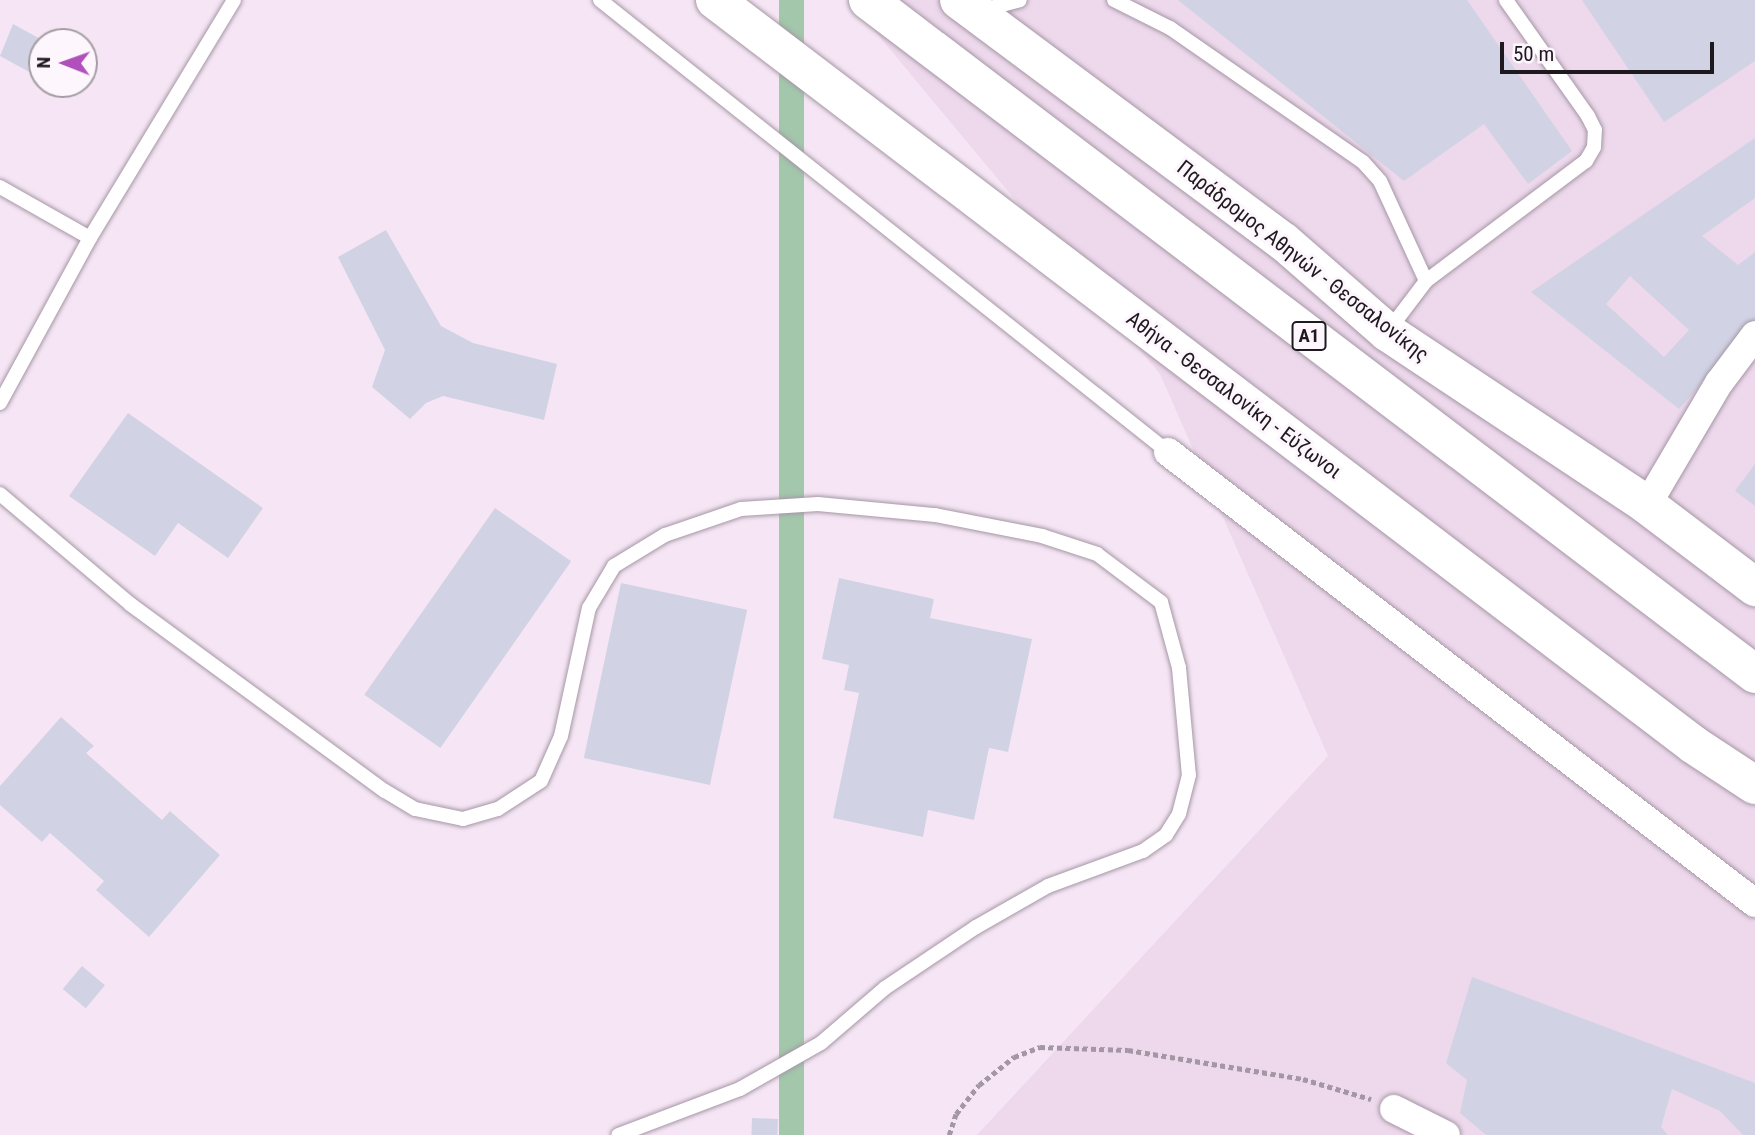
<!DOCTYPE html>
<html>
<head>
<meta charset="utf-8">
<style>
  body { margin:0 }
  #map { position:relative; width:1755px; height:1135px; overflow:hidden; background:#f6e6f5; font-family:"Roboto Condensed",sans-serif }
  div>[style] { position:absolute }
  .built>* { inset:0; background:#edd8ec }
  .green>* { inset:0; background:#a2c7ab; transform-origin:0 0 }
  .building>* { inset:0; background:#d1d3e5; transform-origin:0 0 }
  .path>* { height:4.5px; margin-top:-2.25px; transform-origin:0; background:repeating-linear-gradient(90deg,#a397a3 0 5px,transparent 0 8.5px) }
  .roads { filter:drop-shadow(0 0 2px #a597a5) drop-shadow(0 0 2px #a597a5) }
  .lane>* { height:14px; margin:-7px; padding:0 7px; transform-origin:7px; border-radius:7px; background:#fff }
  .street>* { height:28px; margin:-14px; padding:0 14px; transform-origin:14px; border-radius:14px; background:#fff }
  .secondary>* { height:38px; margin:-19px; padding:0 19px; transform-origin:19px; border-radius:19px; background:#fff }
  .highway>* { height:38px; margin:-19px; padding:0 19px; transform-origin:19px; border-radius:19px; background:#fff }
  span { translate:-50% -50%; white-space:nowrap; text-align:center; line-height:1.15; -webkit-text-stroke:6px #fdf7fd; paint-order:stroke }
  .shield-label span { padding:2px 5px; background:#fdf7fd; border:2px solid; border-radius:5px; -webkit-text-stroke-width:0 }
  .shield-label { font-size:19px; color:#1e191e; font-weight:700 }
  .street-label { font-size:21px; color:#1e191e }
  .north { position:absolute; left:28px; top:28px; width:70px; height:70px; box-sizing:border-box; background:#fdf7fd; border:2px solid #a49ea4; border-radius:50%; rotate:271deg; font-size:19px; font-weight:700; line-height:28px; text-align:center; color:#1e191e }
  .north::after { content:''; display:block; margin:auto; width:24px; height:32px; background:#b051bb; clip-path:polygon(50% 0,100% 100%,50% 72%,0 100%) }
  .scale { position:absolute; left:1500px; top:42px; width:214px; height:32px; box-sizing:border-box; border:4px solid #1e191e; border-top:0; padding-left:9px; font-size:21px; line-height:24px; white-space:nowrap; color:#1e191e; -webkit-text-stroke:5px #fdf7fd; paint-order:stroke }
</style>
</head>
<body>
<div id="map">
  <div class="built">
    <div style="clip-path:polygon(849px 0,1755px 0,1755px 1135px,977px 1135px,1328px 756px,1160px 374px)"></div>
  </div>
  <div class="green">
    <div style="left:779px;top:0;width:25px;height:1224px"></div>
  </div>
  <div class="building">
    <div style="clip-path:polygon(1178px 0,1467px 0,1572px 151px,1528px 184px,1484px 124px,1404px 181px)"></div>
    <div style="clip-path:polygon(1582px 0,1755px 0,1755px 61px,1664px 122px)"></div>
    <div style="clip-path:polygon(13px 24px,46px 42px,42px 42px,42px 79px,0 56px)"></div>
    <div style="clip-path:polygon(evenodd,1755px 138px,1755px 198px,1702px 236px,1738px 265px,1755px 252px,1755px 324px,1679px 409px,1531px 292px,1755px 138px,1630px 276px,1689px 330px,1664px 357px,1606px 304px,1630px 276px)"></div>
    <div style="clip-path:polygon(386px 230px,441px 326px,473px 343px,557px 364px,544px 420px,443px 396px,426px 403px,410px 419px,372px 387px,385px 350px,338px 257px)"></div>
    <div style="clip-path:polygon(128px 413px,263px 508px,228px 558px,178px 523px,155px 556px,69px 496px)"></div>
    <div style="clip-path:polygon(1755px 464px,1755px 506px,1735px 491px)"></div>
    <div style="left:495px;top:508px;width:93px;height:228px;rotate:35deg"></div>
    <div style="clip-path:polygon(839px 578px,934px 599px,930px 618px,1032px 639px,1008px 752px,989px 748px,974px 820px,928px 810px,923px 837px,833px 818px,859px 693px,844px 690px,849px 665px,822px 659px)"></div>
    <div style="left:621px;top:583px;width:129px;height:179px;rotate:12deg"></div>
    <div style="clip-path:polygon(61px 717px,94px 746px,86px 753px,162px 820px,170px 811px,220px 855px,149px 937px,96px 890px,104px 881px,50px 833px,42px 842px,0 805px,0 786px)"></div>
    <div style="left:82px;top:966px;width:30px;height:30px;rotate:40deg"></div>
    <div style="clip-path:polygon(1472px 977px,1755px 1083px,1755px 1135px,1743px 1135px,1720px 1111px,1672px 1089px,1661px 1127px,1668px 1135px,1486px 1135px,1460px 1113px,1467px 1080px,1446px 1063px)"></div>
    <div style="left:752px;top:1118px;width:26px;height:17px;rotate:2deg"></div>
  </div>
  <div class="path">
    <div style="left:949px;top:1135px;width:22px;rotate:-72deg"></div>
    <div style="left:956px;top:1114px;width:37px;rotate:-52deg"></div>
    <div style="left:979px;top:1085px;width:45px;rotate:-38.7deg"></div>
    <div style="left:1014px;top:1057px;width:28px;rotate:-21deg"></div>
    <div style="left:1040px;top:1047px;width:88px;rotate:2deg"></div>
    <div style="left:1128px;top:1050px;width:177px;rotate:9.4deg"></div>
    <div style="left:1303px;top:1079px;width:71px;rotate:16.4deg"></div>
  </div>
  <div class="roads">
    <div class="lane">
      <div style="left:600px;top:0;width:726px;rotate:38.51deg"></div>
      <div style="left:1114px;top:0;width:63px;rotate:26.6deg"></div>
      <div style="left:1170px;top:28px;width:235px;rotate:34.8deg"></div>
      <div style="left:1363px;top:162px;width:25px;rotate:48deg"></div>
      <div style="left:1380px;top:181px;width:110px;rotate:65.3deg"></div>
      <div style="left:1426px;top:281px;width:63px;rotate:127.2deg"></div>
      <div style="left:983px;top:10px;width:38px;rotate:-15deg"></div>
      <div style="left:0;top:187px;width:103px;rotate:29.5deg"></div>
      <div style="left:1426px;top:281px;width:200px;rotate:-36.9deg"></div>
      <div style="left:1586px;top:161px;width:16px;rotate:-60deg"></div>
      <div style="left:1594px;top:147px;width:17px;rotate:-87deg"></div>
      <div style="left:1595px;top:130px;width:16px;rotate:-117deg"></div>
      <div style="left:1588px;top:116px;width:142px;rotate:-125.3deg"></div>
      <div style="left:0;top:403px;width:188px;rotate:-61.4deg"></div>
      <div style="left:90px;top:238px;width:278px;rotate:-58.8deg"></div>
      <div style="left:0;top:494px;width:170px;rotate:40.2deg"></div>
      <div style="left:130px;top:604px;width:316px;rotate:36.3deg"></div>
      <div style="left:385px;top:791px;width:35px;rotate:31deg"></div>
      <div style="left:415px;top:809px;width:49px;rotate:11.8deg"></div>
      <div style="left:463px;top:819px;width:36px;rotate:-16deg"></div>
      <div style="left:498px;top:809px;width:51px;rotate:-33.1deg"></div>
      <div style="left:541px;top:781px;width:49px;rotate:-66deg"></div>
      <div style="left:561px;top:736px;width:131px;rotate:-77.7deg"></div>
      <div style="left:589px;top:608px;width:49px;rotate:-59.2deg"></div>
      <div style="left:614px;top:566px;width:60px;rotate:-31.3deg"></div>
      <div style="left:665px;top:535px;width:80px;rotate:-18.9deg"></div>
      <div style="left:741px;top:509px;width:77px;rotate:-3.7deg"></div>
      <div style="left:818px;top:504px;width:118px;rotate:5.4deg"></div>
      <div style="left:935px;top:515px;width:109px;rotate:11.1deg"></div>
      <div style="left:1042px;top:536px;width:58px;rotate:18.1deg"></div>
      <div style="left:1097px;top:554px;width:80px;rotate:36.9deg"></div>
      <div style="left:1161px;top:602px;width:68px;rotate:74.7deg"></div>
      <div style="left:1179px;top:668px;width:107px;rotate:84.7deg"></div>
      <div style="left:1189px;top:775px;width:40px;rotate:104.4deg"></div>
      <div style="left:1179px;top:814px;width:25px;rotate:122deg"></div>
      <div style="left:1166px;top:835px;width:28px;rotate:145deg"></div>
      <div style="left:1143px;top:851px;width:101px;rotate:159.8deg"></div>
      <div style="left:1048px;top:886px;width:83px;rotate:150.3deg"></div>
      <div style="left:976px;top:927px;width:110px;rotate:146.2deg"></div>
      <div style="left:885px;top:988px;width:84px;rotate:139.3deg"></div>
      <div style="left:821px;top:1043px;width:93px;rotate:150.4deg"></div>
      <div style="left:740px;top:1089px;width:130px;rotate:159.3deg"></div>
    </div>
    <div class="street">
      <div style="left:1168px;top:452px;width:740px;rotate:37.54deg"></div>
      <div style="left:1647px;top:505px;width:142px;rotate:-59.5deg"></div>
      <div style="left:1719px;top:383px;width:60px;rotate:-53.1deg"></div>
      <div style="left:1394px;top:1109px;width:58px;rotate:26.6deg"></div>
    </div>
    <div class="secondary">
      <div style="left:959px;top:0;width:405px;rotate:36.7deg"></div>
      <div style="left:1284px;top:242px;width:137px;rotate:41.1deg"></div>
      <div style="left:1387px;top:332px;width:312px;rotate:33.6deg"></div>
      <div style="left:1647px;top:505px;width:136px;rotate:37.2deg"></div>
    </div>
    <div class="highway">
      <div style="left:715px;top:0;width:1230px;rotate:37.27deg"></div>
      <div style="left:1694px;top:745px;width:73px;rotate:33.3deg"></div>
      <div style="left:868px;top:0;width:1114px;rotate:37.23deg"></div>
    </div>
  </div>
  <div class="shield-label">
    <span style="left:1309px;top:336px">Α1</span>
  </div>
  <div class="street-label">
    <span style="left:1303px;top:261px;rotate:38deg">Παράδρομος Αθηνών - Θεσσαλονίκης</span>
    <span style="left:1234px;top:395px;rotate:37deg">Αθήνα - Θεσσαλονίκη - Εύζωνοι</span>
  </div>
  <div class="north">N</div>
  <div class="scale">50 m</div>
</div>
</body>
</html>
